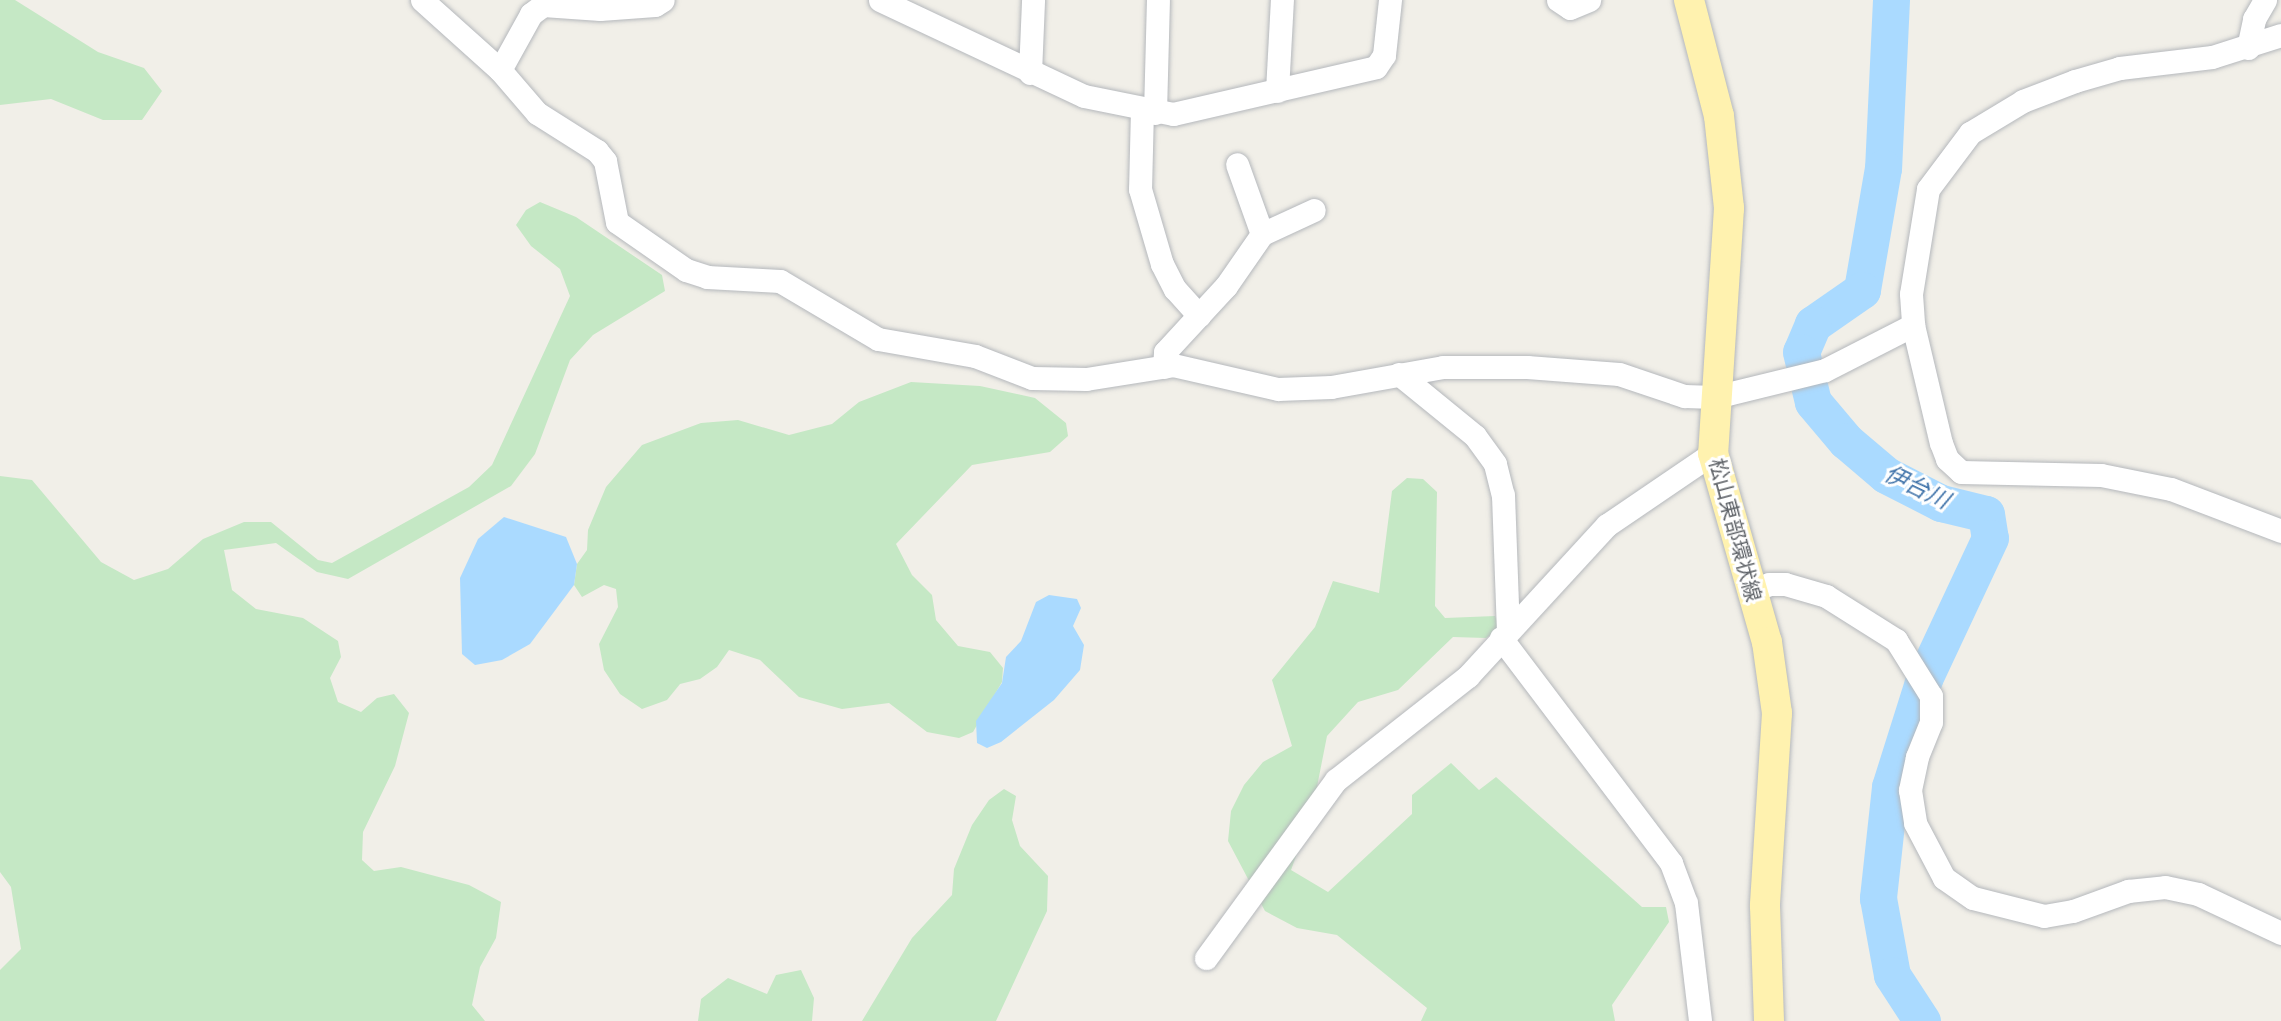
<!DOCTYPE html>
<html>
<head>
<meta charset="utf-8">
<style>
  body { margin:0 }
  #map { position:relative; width:2281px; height:1021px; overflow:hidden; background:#f1efe8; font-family:Figtree,"Noto Sans JP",sans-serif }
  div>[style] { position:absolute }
  .green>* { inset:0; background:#c5e8c5 }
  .water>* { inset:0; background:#aadaff }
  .river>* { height:37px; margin:-18.5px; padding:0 18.5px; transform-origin:18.5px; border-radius:18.5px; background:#aadaff }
  .roads { filter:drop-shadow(0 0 2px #b5b8bc) drop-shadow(0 0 2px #b5b8bc) }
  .minor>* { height:23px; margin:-11.5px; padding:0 11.5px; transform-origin:11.5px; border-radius:11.5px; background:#fff }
  .major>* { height:30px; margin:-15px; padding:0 15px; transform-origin:15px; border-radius:15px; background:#fff2af }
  span { translate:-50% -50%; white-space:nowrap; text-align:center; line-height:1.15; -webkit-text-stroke:6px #fff; paint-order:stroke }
  .street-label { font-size:21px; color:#5f6368 }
  .water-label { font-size:23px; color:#4174aa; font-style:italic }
</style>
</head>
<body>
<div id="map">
  <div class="green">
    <div style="clip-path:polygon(0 0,15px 0,98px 52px,144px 68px,162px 91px,142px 120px,103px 120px,51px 99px,0 105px)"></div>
    <div style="clip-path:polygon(540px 202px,576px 217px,662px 275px,665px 291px,593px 335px,570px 360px,535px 454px,511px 486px,348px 579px,317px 572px,276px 543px,224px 550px,232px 590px,256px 609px,303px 618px,338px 641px,341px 657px,330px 678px,338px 702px,361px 712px,377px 698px,394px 694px,409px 713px,395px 766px,363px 832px,362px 860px,374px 871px,401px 867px,469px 885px,501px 902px,496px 938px,480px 967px,472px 1005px,485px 1021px,0 1021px,0 970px,21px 949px,11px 887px,0 872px,0 476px,32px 480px,101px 562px,134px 580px,168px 569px,203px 539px,244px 522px,271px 522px,318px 560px,332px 563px,469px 487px,492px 465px,570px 296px,560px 269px,531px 246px,516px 225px,526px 210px)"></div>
    <div style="clip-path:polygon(911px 382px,980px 386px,1035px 398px,1066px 423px,1068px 436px,1050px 452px,972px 465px,896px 544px,912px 575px,932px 595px,936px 620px,958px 646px,990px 652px,1003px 668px,1002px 682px,973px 732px,959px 738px,927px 732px,889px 703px,842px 709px,799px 697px,760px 660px,729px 650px,717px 667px,700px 679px,680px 684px,667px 700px,642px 709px,620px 694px,604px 670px,599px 644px,618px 607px,616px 589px,604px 585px,582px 597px,574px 585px,577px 564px,587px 550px,588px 530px,606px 487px,642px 445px,701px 423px,738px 420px,789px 435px,832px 424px,859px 402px)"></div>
    <div style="clip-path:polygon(1407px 478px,1423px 479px,1437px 492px,1435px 606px,1445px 618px,1495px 616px,1500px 628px,1486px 638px,1453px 637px,1398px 690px,1358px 702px,1327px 736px,1312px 812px,1291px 870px,1328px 892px,1412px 814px,1412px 795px,1451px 763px,1479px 790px,1496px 777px,1642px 907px,1666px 907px,1669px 922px,1612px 1005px,1615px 1021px,1421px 1021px,1427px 1008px,1337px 935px,1297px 928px,1265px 911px,1228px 841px,1231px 811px,1244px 785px,1263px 762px,1292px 746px,1272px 680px,1315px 627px,1333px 581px,1379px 593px,1392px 491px)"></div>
    <div style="clip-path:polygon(1004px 789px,1016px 796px,1012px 820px,1020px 846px,1048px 876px,1047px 911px,996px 1021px,862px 1021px,912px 938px,952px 895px,954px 869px,972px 825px,989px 800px)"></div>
    <div style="clip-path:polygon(801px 970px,814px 998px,812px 1021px,698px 1021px,701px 999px,728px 978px,767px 994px,776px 975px)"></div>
  </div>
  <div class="water">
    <div style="clip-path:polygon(504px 517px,566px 537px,577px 564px,574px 585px,530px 644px,502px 660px,475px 665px,462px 654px,460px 578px,478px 539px)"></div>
    <div style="clip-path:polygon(1049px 595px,1077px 599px,1081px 608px,1073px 626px,1084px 645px,1080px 670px,1054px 700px,1001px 742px,987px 748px,977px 743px,976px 721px,1002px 683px,1006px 657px,1021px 641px,1036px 602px)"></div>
  </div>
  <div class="river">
    <div style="left:1891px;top:0;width:168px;rotate:92.7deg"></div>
    <div style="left:1883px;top:168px;width:124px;rotate:99.8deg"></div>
    <div style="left:1862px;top:290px;width:60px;rotate:145.2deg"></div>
    <div style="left:1813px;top:324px;width:30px;rotate:113deg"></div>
    <div style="left:1801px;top:352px;width:51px;rotate:76.5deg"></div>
    <div style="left:1813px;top:402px;width:51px;rotate:49.8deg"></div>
    <div style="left:1846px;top:441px;width:52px;rotate:40.4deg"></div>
    <div style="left:1886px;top:475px;width:62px;rotate:27deg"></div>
    <div style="left:1941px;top:503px;width:46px;rotate:13.7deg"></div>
    <div style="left:1986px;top:514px;width:24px;rotate:81deg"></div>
    <div style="left:1990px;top:538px;width:156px;rotate:115.1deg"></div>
    <div style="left:1924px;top:679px;width:113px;rotate:107.5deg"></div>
    <div style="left:1890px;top:787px;width:112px;rotate:96.2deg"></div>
    <div style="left:1878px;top:898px;width:78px;rotate:79.7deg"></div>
    <div style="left:1892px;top:975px;width:55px;rotate:56.9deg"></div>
  </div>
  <div class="roads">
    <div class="minor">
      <div style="left:422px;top:0;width:105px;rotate:41.9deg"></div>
      <div style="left:500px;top:70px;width:57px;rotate:49.3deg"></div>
      <div style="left:537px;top:113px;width:71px;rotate:32.3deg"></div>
      <div style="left:597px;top:151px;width:13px;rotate:51deg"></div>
      <div style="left:605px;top:161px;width:62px;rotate:78.9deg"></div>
      <div style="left:617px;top:222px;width:84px;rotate:34.8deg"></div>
      <div style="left:686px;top:270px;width:22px;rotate:18deg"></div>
      <div style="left:707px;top:277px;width:73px;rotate:3.1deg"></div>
      <div style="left:780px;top:281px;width:114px;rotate:30.6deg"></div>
      <div style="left:878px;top:339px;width:98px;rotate:9.9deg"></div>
      <div style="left:975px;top:356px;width:61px;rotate:21.1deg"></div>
      <div style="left:1032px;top:378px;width:54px;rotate:1.1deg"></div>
      <div style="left:1086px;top:379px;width:88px;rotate:-9.1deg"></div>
      <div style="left:1173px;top:365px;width:108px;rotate:12.9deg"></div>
      <div style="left:1278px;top:389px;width:53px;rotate:-2.2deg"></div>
      <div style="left:1331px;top:387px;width:114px;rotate:-10.1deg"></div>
      <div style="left:1443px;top:367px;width:84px"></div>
      <div style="left:1527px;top:367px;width:92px;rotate:4.4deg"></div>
      <div style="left:1619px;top:374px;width:69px;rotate:18.7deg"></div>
      <div style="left:1684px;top:396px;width:31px;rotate:2deg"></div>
      <div style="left:1715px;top:397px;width:113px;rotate:-13.8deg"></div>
      <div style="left:1825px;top:370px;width:99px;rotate:-27.1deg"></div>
      <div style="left:880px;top:0;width:225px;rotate:25.2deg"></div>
      <div style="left:1084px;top:96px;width:91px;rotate:11.4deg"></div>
      <div style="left:1173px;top:114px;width:208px;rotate:-13deg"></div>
      <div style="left:1376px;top:67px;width:14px;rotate:-56deg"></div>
      <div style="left:1384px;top:55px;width:55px;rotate:-83.8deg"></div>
      <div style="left:1558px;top:0;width:14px;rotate:34deg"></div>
      <div style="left:1570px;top:8px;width:21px;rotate:-23deg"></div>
      <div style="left:2281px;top:35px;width:72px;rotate:162.3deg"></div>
      <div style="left:2212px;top:57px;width:93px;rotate:173.2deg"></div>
      <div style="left:2120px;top:68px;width:47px;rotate:163.9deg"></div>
      <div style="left:2075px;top:81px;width:56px;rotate:159deg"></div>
      <div style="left:2023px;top:101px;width:62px;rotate:148.9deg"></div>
      <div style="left:1970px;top:133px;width:70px;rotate:126.9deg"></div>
      <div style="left:1928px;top:189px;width:106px;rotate:99.2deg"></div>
      <div style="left:1911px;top:294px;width:31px;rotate:86deg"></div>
      <div style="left:1913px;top:325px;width:121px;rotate:76.7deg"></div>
      <div style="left:1941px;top:443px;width:17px;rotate:69deg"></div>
      <div style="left:1947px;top:459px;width:19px;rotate:43deg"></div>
      <div style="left:1961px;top:472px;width:140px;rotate:1.2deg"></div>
      <div style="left:2101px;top:475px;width:71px;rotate:11.3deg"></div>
      <div style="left:2171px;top:489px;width:118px;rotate:20.9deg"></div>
      <div style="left:2248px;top:48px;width:30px;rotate:-78deg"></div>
      <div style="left:2254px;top:19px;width:22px;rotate:-60deg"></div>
      <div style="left:500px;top:70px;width:64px;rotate:-61deg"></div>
      <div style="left:531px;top:14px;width:15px;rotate:-37deg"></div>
      <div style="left:543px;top:5px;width:57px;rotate:4deg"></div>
      <div style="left:600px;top:9px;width:55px;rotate:-4.2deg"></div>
      <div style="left:655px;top:5px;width:9px;rotate:-32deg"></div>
      <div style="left:1030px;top:73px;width:73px;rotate:-87.6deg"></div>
      <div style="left:1277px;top:91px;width:91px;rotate:-86.9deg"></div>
      <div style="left:1142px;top:109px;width:80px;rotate:91.4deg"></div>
      <div style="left:1140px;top:189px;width:78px;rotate:73.7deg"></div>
      <div style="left:1162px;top:264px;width:28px;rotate:63deg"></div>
      <div style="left:1175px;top:289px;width:36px;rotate:48deg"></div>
      <div style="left:1155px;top:113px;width:113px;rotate:-88.5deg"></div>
      <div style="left:1262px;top:234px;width:57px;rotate:-24.8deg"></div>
      <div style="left:1164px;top:367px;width:15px;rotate:-86deg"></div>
      <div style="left:1165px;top:352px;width:90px;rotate:-47.3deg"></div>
      <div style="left:1226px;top:286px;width:63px;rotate:-55.3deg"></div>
      <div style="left:1262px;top:234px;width:74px;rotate:-109.7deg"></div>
      <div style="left:1399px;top:374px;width:98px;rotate:39.2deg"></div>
      <div style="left:1475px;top:436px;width:34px;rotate:54deg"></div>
      <div style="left:1495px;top:464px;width:32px;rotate:76deg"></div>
      <div style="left:1503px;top:495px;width:136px;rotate:87.9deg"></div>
      <div style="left:1752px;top:591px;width:18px;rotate:-22deg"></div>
      <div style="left:1769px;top:584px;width:16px"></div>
      <div style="left:1785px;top:584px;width:43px;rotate:16.3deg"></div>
      <div style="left:1826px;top:596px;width:83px;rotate:32.2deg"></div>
      <div style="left:1896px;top:640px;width:66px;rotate:58deg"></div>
      <div style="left:1931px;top:696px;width:26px;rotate:90deg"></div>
      <div style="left:1931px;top:722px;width:38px;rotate:112deg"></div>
      <div style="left:1917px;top:757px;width:34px;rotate:102deg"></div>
      <div style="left:1910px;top:790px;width:33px;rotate:81deg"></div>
      <div style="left:1915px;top:823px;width:62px;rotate:62.2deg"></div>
      <div style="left:1944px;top:878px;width:35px;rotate:35deg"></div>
      <div style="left:1973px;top:898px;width:73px;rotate:14.2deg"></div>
      <div style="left:2044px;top:916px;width:29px;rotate:-10deg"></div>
      <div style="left:2073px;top:911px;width:59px;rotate:-20deg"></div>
      <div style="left:2128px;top:891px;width:37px;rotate:-6deg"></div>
      <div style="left:2165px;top:887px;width:34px;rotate:12deg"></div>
      <div style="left:2198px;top:894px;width:92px;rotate:25.2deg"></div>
      <div style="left:1501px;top:638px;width:282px;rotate:52.9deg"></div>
      <div style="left:1671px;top:863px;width:43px;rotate:69.4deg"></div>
      <div style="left:1686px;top:903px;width:119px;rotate:83.2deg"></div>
      <div style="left:1206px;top:958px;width:220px;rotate:-53.9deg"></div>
      <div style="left:1336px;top:780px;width:168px;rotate:-38.2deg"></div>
      <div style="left:1468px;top:676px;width:205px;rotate:-47.4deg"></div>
      <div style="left:1607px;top:525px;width:128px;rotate:-34.2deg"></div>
    </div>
    <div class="major">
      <div style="left:1689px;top:0;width:120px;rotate:75.5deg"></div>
      <div style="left:1719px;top:116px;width:93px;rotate:83.8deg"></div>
      <div style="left:1729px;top:208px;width:246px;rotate:93.7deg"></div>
      <div style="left:1713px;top:453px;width:197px;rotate:74.1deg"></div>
      <div style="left:1767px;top:642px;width:72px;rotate:82deg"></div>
      <div style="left:1777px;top:713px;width:193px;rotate:93.6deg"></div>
      <div style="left:1765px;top:906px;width:115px;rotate:88deg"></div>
    </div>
  </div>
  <div class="street-label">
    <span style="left:1735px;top:530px;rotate:75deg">松山東部環状線</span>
  </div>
  <div class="water-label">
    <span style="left:1917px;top:487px;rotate:26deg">伊台川</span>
  </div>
</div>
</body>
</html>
